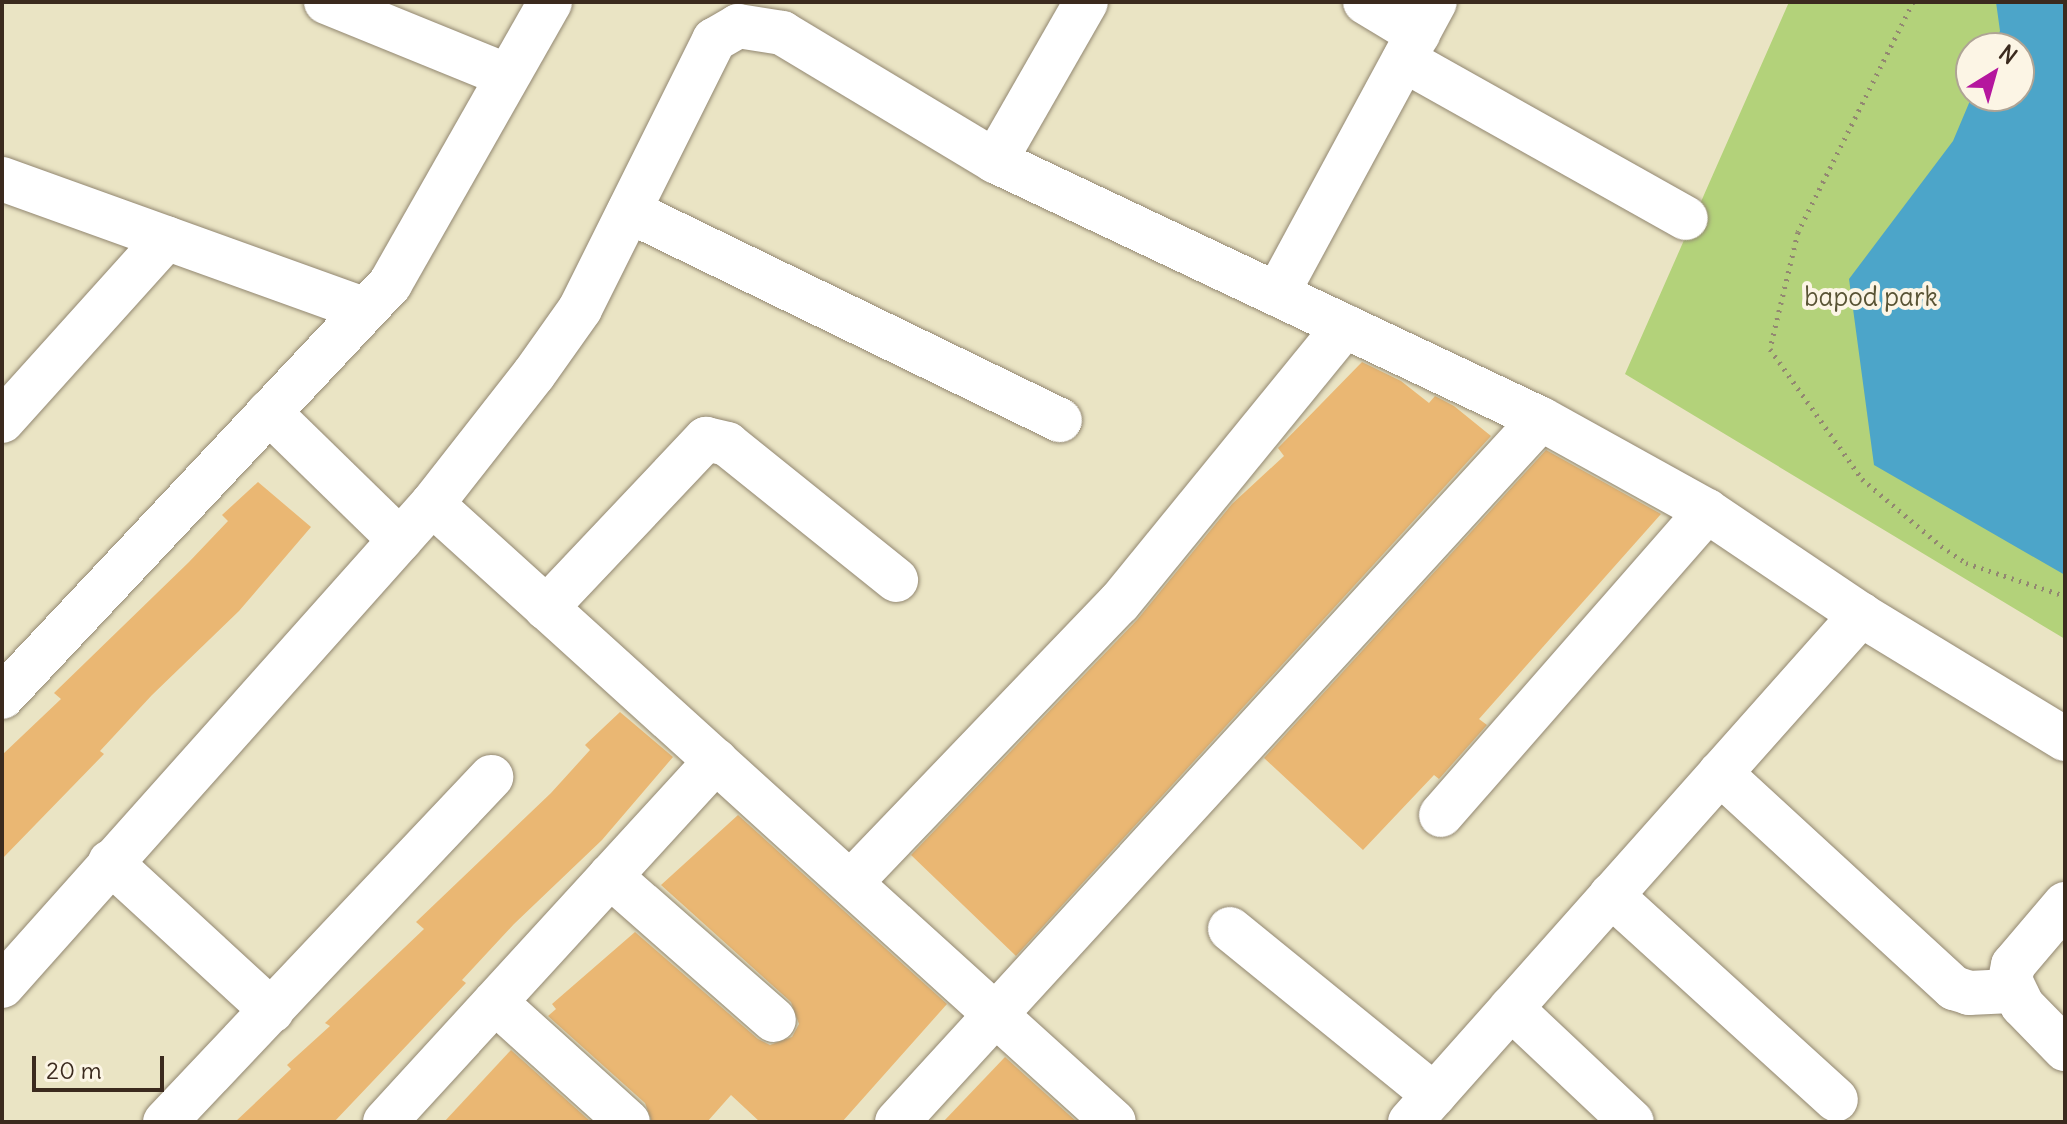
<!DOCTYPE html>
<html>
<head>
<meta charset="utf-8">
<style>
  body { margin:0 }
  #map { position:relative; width:2067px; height:1124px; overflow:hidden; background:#eae4c4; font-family:Delius,sans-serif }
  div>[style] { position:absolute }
  .green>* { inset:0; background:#b3d27a }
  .water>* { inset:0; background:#4ca5c9 }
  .building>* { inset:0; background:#eab773 }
  .path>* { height:5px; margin-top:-2.5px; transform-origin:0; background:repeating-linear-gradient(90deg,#928771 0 2px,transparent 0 8px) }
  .roads { filter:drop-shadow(0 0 2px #928771) drop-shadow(0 0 2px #928771) }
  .minor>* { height:44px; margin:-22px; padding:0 22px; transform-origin:22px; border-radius:22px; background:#fff }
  span { translate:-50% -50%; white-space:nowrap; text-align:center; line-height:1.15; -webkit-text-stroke:8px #fcf5e5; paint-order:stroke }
  .park-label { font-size:26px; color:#595435 }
  .frame { position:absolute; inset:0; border:4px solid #3b2a1e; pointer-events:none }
  .north { position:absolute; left:1955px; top:32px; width:80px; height:80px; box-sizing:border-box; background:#fcf5e5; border:2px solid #afa495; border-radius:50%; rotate:37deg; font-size:22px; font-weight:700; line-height:32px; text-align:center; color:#3b2a1e }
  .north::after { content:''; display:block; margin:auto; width:28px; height:36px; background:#b5179e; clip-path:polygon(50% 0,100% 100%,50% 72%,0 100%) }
  .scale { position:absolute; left:32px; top:1056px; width:132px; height:36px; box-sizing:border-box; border:4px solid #3b2a1e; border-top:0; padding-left:10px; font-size:24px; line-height:28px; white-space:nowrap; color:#3b2a1e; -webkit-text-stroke:6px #fcf5e5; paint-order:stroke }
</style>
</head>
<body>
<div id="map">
  <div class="green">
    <div style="clip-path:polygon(evenodd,1789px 2px,2065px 2px,2065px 639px,1625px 374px,1789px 2px,1971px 48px,2019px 48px,2019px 96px,1971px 96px,1971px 48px)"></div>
  </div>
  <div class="water">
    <div style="clip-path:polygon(1996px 2px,2065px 2px,2065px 575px,1874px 465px,1849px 279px,1953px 141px,1972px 96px,2019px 96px,2019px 48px,1992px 48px,2000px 31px)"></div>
  </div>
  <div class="building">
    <div style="clip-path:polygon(1362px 362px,1401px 381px,1429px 403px,1435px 396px,1454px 406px,1491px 436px,1016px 956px,911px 855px,1137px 620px,1232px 504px,1284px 456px,1278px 448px)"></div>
    <div style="clip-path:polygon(1546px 450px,1661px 514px,1479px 719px,1487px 725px,1439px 779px,1434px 775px,1363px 850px,1264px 758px)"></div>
    <div style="clip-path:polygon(258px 482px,311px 527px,239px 611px,152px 695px,100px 751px,104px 754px,2px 859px,2px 755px,61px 699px,54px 693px,189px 562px,228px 521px,222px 515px)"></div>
    <div style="clip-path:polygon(620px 712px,673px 757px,602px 840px,514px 924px,462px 980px,466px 983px,334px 1122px,235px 1122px,291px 1069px,287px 1065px,330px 1026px,325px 1023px,424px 929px,416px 922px,551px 793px,590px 750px,585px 745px)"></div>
    <div style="clip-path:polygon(738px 815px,947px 1004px,842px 1122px,760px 1122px,731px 1095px,707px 1122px,652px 1122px,645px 1103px,548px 1016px,556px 1009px,552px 1004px,635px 932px,758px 1039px,770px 1045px,792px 1037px,799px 1024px,791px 1002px,661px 885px)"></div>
    <div style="clip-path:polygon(511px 1050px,591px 1122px,444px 1122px)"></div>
    <div style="clip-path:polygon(1005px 1057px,1077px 1122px,943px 1122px)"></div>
  </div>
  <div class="path">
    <div style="left:1913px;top:2px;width:257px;rotate:116.6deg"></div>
    <div style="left:1798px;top:232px;width:120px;rotate:103.5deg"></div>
    <div style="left:1770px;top:349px;width:159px;rotate:54.7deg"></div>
    <div style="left:1862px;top:479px;width:104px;rotate:40.3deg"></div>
    <div style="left:1941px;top:546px;width:30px;rotate:34deg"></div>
    <div style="left:1966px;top:563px;width:104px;rotate:18.4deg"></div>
  </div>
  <div class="roads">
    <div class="minor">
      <div style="left:326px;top:2px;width:194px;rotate:22.1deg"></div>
      <div style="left:1365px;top:2px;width:62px;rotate:31.1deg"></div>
      <div style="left:1404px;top:60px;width:323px;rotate:29.3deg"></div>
      <div style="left:995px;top:161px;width:183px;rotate:-60.2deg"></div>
      <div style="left:2px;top:179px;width:386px;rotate:19.8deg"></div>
      <div style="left:629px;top:211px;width:479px;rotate:25.9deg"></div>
      <div style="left:1277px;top:294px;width:332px;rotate:-61.6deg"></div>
      <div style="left:269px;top:412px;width:183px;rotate:44.3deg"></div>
      <div style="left:2px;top:421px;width:246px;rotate:-48deg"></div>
      <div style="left:432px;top:504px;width:920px;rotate:42.18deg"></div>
      <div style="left:546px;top:608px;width:233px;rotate:-46.6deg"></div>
      <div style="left:706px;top:439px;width:22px;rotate:13deg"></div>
      <div style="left:727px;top:444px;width:217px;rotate:38.8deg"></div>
      <div style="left:2px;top:697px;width:567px;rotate:-46.79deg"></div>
      <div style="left:390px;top:284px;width:324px;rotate:-60.4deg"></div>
      <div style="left:1720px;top:773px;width:318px;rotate:42.6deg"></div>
      <div style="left:1954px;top:988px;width:16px;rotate:18deg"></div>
      <div style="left:1969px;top:993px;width:42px;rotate:-2.7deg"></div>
      <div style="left:1441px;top:815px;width:404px;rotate:-48.8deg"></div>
      <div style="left:110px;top:862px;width:220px;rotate:42.6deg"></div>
      <div style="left:610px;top:876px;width:218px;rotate:41.3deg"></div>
      <div style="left:851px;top:882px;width:387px;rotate:-46.2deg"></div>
      <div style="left:1119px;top:603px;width:357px;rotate:-50.8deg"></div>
      <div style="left:1611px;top:895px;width:304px;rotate:42.3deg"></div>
      <div style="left:2065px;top:904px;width:80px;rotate:130.4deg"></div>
      <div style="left:2013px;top:965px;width:15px;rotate:101deg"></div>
      <div style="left:2010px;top:980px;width:28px;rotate:64deg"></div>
      <div style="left:2022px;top:1005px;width:62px;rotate:45.7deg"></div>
      <div style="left:1230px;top:929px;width:263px;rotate:39.1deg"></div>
      <div style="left:2px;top:986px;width:646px;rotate:-48.26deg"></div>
      <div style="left:432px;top:504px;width:165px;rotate:-51.9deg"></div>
      <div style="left:534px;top:374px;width:80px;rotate:-54.7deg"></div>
      <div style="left:580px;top:309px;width:301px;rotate:-63.5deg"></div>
      <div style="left:714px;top:40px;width:28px;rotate:-30deg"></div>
      <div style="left:738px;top:26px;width:45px;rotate:9deg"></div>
      <div style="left:782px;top:33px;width:249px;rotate:31deg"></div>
      <div style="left:995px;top:161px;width:604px;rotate:25.29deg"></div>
      <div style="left:1541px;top:419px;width:190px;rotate:29deg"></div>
      <div style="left:1707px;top:511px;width:186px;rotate:34deg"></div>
      <div style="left:1861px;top:615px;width:239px;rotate:31.3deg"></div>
      <div style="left:495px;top:1002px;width:179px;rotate:42.1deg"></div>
      <div style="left:1511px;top:1008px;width:166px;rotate:43.3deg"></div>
      <div style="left:165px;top:1122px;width:475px;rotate:-46.6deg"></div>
      <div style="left:385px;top:1122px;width:490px;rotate:-47.5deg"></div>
      <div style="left:897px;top:1122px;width:953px;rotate:-47.51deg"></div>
      <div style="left:1410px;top:1122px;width:679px;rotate:-48.35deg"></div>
    </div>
  </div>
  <div class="park-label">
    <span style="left:1871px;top:297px">bapod park</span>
  </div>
  <div class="frame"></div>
  <div class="north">N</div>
  <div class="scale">20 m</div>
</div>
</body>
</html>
